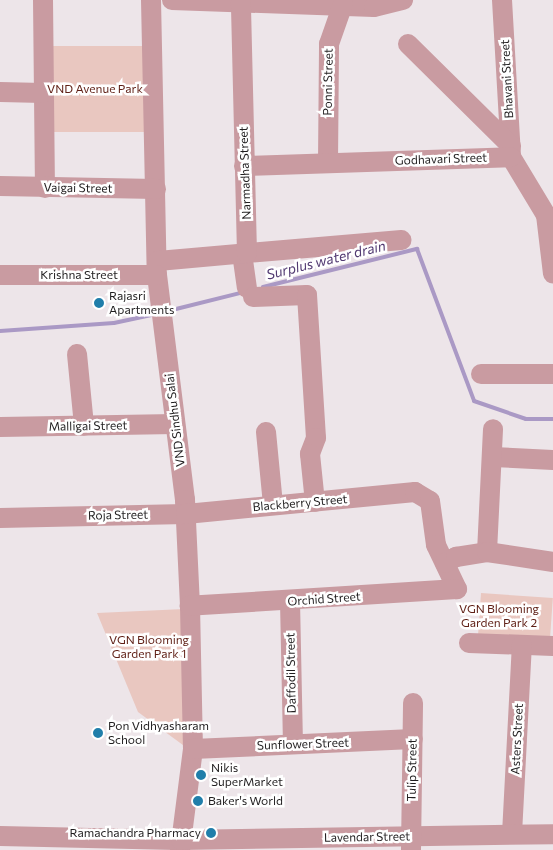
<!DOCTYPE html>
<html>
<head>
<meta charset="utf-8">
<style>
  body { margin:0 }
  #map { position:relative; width:553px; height:850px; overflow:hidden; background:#ede5e9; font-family:Commissioner,sans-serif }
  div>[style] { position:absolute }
  .green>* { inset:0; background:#e9c7c0; transform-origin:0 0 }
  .stream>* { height:4px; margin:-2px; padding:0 2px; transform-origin:2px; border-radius:2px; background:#aa99c5 }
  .minor>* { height:20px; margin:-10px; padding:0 10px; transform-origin:10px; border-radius:10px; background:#c99ba1 }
  .dots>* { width:14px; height:14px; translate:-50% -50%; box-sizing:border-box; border:2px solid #fff; border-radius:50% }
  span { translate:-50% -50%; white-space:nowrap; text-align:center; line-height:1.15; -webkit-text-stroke:5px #fff; paint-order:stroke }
  .street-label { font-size:12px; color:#201e1f }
  .park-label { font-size:12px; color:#5f1f15 }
  .poi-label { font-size:12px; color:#201e1f }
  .left { translate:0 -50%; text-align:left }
  .right { translate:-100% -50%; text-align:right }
  .water-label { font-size:14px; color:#513971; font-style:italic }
</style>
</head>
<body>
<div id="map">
  <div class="green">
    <div style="left:44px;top:46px;width:102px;height:86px"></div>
    <div style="left:481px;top:593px;width:72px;height:45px;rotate:4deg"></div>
    <div style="clip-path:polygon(184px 609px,187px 748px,138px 712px,97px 613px)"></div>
  </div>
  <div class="stream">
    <div style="left:263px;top:287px;width:159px;rotate:-13.9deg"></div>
    <div style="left:417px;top:249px;width:162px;rotate:69.4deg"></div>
    <div style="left:474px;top:401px;width:55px;rotate:19.1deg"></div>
    <div style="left:526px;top:419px;width:27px"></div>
    <div style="left:168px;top:311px;width:78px;rotate:-14deg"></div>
    <div style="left:0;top:331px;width:114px;rotate:-4deg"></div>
    <div style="left:114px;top:323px;width:43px;rotate:-12.1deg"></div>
  </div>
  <div class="minor">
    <div style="left:43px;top:0;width:188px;rotate:89.4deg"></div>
    <div style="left:151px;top:0;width:275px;rotate:88.8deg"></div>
    <div style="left:157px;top:275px;width:227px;rotate:82.9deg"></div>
    <div style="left:185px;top:500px;width:106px;rotate:87.3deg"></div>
    <div style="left:190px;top:606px;width:143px;rotate:88.8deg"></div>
    <div style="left:193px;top:749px;width:102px;rotate:97.3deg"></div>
    <div style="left:172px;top:0;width:202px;rotate:2deg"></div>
    <div style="left:374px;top:7px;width:30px;rotate:-14deg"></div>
    <div style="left:502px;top:0;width:157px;rotate:86.7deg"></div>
    <div style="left:511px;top:157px;width:68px;rotate:58.9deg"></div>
    <div style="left:546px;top:215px;width:59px;rotate:83.2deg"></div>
    <div style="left:408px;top:44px;width:145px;rotate:44.7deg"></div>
    <div style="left:0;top:92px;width:43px;rotate:1.3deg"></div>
    <div style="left:328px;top:163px;width:119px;rotate:-89.5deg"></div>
    <div style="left:329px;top:44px;width:42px;rotate:-70.7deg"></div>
    <div style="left:244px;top:166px;width:267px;rotate:-1.9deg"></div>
    <div style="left:0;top:186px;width:156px;rotate:1.1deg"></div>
    <div style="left:242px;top:253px;width:35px;rotate:82deg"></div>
    <div style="left:247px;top:253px;width:155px;rotate:-4.8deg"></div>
    <div style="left:158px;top:261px;width:89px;rotate:-5.1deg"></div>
    <div style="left:247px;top:253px;width:250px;rotate:-91.4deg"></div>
    <div style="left:0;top:275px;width:157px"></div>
    <div style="left:253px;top:297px;width:54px;rotate:-2.1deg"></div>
    <div style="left:307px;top:295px;width:143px;rotate:86.4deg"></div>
    <div style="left:316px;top:438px;width:17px;rotate:111deg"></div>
    <div style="left:310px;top:454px;width:48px;rotate:84.1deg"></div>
    <div style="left:77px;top:354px;width:72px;rotate:84.4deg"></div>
    <div style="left:481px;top:374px;width:72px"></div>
    <div style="left:0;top:427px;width:175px;rotate:-1deg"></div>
    <div style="left:266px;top:432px;width:73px;rotate:84.5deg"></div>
    <div style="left:493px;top:457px;width:60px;rotate:2.9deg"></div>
    <div style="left:0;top:518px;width:186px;rotate:-1.2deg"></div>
    <div style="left:186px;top:514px;width:230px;rotate:-5.5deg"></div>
    <div style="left:415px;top:492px;width:17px;rotate:31deg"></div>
    <div style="left:430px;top:501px;width:44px;rotate:82.2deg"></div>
    <div style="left:436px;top:545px;width:49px;rotate:64.5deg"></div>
    <div style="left:457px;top:589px;width:268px;rotate:176.4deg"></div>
    <div style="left:487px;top:552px;width:123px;rotate:-87.2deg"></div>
    <div style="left:445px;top:563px;width:13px;rotate:-29deg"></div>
    <div style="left:456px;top:557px;width:31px;rotate:-9deg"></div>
    <div style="left:487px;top:552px;width:67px;rotate:8.6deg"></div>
    <div style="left:290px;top:601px;width:143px;rotate:88.8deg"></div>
    <div style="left:469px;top:643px;width:84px;rotate:2deg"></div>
    <div style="left:193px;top:749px;width:220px;rotate:-2.6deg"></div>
    <div style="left:512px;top:834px;width:189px;rotate:-87deg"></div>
    <div style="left:0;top:836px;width:181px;rotate:1.3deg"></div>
    <div style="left:181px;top:840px;width:372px;rotate:-0.9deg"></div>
    <div style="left:411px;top:849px;width:146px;rotate:-89.2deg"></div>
  </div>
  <div class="dots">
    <div style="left:99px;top:303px;background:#207eaa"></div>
    <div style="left:98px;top:733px;background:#207eaa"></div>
    <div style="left:201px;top:775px;background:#207eaa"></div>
    <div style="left:198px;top:801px;background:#207eaa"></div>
    <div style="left:211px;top:833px;background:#207eaa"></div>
  </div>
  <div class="street-label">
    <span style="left:507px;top:79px;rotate:-93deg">Bhavani Street</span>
    <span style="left:328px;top:82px;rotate:-89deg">Ponni Street</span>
    <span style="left:441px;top:159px;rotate:-2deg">Godhavari Street</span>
    <span style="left:245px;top:173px;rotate:-92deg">Narmadha Street</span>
    <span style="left:78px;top:188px;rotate:1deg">Vaigai Street</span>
    <span style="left:79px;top:275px">Krishna Street</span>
    <span style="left:175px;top:420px;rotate:-97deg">VND Sindhu Salai</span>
    <span style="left:88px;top:426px;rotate:-1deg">Malligai Street</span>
    <span style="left:300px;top:503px;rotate:-5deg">Blackberry Street</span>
    <span style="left:118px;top:515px;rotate:-1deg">Roja Street</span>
    <span style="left:324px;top:599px;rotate:-4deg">Orchid Street</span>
    <span style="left:291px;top:673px;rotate:-91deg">Daffodil Street</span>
    <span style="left:517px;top:739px;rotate:-87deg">Asters Street</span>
    <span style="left:303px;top:744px;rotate:-2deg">Sunflower Street</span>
    <span style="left:412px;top:770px;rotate:-89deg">Tulip Street</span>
    <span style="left:367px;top:837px;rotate:-1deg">Lavendar Street</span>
  </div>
  <div class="park-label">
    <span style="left:95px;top:89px">VND Avenue Park</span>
    <span style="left:499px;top:616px">VGN Blooming<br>Garden Park 2</span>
    <span style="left:149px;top:647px">VGN Blooming<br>Garden Park 1</span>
  </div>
  <div class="poi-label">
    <span class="left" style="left:109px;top:303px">Rajasri<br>Apartments</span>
    <span class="left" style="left:108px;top:733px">Pon Vidhyasharam<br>School</span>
    <span class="left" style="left:211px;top:775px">Nikis<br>SuperMarket</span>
    <span class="left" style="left:208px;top:801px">Baker's World</span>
    <span class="right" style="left:201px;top:833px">Ramachandra Pharmacy</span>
  </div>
  <div class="water-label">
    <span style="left:326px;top:260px;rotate:-14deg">Surplus water drain</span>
  </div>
</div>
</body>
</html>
